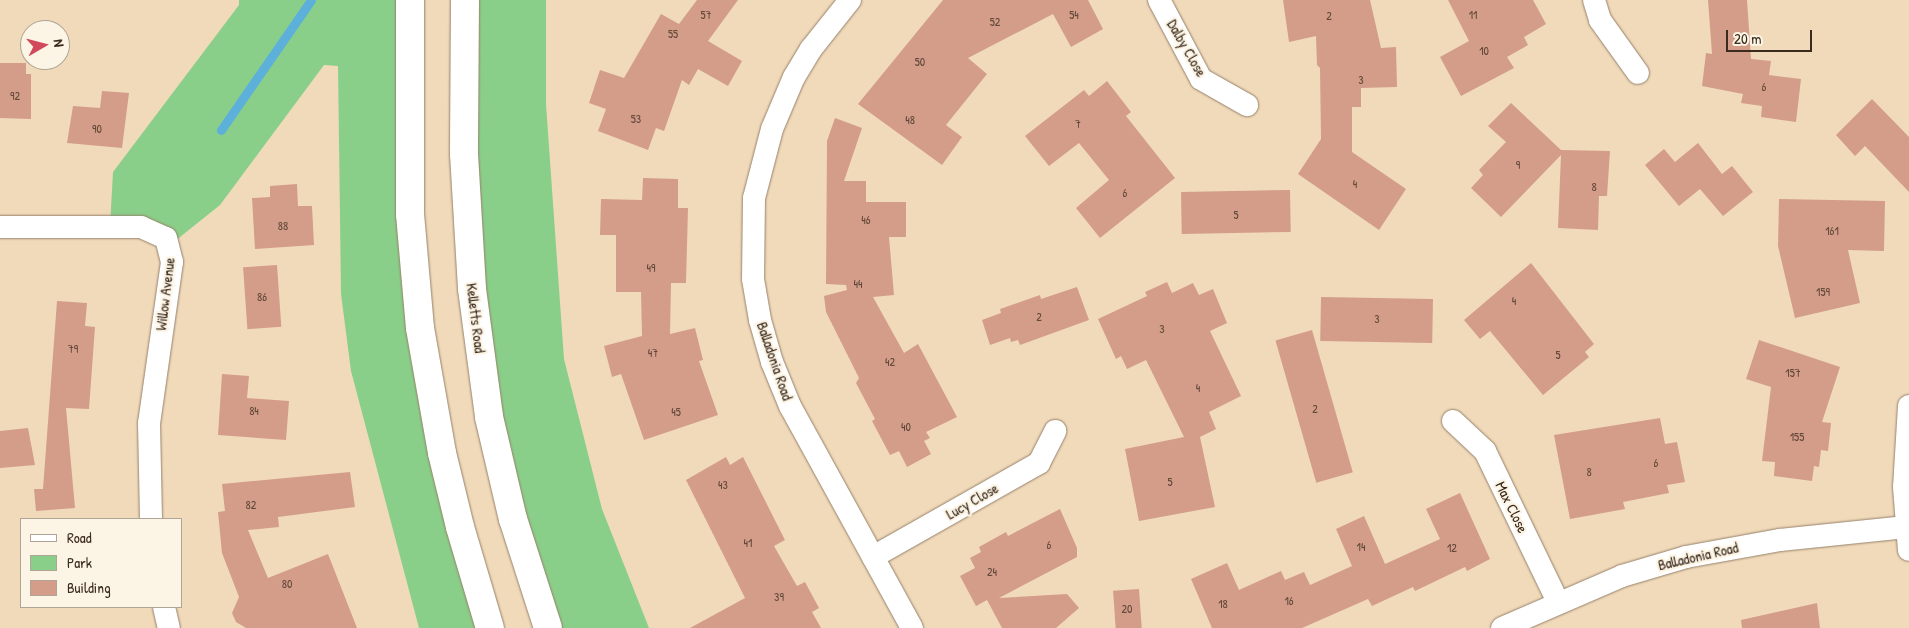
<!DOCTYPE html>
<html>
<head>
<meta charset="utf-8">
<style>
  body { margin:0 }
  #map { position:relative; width:1909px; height:628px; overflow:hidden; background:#f1daba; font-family:"Patrick Hand",sans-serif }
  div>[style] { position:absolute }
  .green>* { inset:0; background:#8acf89 }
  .stream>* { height:9px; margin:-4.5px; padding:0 4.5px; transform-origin:4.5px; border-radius:4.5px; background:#5db0d9 }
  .building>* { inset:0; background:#d39d89; transform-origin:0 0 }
  .roads { filter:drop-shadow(0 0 1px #96826c) drop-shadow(0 0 1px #96826c) }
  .street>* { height:22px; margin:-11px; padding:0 11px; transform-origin:11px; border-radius:11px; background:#fff }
  .primary>* { height:28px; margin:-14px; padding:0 14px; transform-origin:14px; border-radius:14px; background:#fff }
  span { translate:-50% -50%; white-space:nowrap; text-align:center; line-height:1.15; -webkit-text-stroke:4.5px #fcf5e5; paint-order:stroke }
  .number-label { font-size:12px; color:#614739 }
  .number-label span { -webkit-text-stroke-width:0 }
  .street-label { font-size:15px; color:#3b2a1e }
  .legend { position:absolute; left:20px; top:518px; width:162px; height:90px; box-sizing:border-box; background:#fcf5e5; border:1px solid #afa495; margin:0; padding:6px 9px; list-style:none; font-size:15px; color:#3b2a1e }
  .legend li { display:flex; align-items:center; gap:10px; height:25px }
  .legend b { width:25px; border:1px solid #afa495 }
  .north { position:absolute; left:20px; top:20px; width:50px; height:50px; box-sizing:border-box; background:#fcf5e5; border:1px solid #afa495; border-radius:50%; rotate:82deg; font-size:14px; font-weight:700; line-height:20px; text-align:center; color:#3b2a1e }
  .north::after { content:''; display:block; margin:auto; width:18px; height:22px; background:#d1495b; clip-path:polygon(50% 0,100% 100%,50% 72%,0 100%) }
  .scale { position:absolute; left:1726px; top:30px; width:86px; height:22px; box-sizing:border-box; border:2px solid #3b2a1e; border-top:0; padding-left:6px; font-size:15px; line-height:18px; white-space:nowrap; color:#3b2a1e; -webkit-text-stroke:4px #fcf5e5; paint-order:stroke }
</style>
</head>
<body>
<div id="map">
  <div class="green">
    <div style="clip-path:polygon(239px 0,410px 0,420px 328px,490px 628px,419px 628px,351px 371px,341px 294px,338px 66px,324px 65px,220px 205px,170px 245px,110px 226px,113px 172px,239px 5px)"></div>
    <div style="clip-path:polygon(465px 0,546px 0,546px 104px,564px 359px,602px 509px,649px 628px,548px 628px,489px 417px)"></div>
  </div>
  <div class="stream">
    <div style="left:221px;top:130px;width:158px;rotate:-55.3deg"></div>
  </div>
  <div class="building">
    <div style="clip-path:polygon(697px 0,738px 0,708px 41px,742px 61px,728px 86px,698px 69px,689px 85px,682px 80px,664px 131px,656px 128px,648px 150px,598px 131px,606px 109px,589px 103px,600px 70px,624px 78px,661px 14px,679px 24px)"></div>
    <div style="clip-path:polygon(943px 0,1088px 0,1103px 29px,1071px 47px,1053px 14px,968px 58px,987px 74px,946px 125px,962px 137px,942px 165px,858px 104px)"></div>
    <div style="clip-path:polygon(1283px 0,1370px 0,1381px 48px,1396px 47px,1397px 87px,1361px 88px,1361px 107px,1352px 107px,1352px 152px,1406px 189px,1379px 230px,1298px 174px,1321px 139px,1320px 68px,1317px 65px,1316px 36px,1289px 42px)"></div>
    <div style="clip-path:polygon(1448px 0,1533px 0,1546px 24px,1524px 37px,1528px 45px,1507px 57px,1514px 68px,1461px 96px,1440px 57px,1469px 41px)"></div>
    <div style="clip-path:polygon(1708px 0,1747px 0,1751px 59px,1771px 61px,1769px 75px,1801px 79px,1796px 122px,1761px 117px,1762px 106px,1741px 103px,1743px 94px,1702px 86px,1706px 53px,1712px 54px)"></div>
    <div style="clip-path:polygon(0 63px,26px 63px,26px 74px,31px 74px,31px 119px,0 118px)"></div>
    <div style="clip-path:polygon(1107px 81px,1131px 112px,1126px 116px,1175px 178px,1100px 238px,1076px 208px,1109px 180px,1079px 143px,1049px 166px,1025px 136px,1084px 90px,1089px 96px)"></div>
    <div style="clip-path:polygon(102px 91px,129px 93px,122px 148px,67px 143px,73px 106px,100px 108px)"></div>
    <div style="clip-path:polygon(1872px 99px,1909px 137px,1909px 192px,1865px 146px,1855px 156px,1836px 135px)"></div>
    <div style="clip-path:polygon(1511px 103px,1561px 150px,1610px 151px,1607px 196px,1599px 196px,1598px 230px,1558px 228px,1561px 155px,1501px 217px,1471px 188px,1483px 175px,1479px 170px,1506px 142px,1488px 126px)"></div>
    <div style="clip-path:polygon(835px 118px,862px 128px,844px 181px,866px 181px,866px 202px,906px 202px,906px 237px,889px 237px,894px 295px,873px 297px,904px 353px,918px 344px,957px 417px,926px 432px,930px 438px,924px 441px,931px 454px,907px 467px,899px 451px,890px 455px,872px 421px,875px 419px,856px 383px,859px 378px,826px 312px,824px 296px,847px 290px,846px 285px,826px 284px,827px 141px)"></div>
    <div style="clip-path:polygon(1698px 143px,1722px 174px,1732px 166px,1753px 192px,1723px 216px,1700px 189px,1679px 206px,1645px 165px,1664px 149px,1675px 162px)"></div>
    <div style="clip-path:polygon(643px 178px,678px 179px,678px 208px,688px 208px,686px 283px,671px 283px,670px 334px,695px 328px,703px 360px,699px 361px,718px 415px,644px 440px,621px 374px,612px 377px,604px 346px,642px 336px,641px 292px,616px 292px,616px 235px,600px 235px,601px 199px,642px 200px)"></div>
    <div style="clip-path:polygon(297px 184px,298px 206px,312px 206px,314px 245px,255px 249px,252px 198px,270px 197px,270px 186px)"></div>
    <div style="left:1290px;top:190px;width:42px;height:109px;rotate:89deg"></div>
    <div style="clip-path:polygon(1779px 199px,1885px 201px,1884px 251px,1848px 250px,1860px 303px,1795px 318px,1778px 246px)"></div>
    <div style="clip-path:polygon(1531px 263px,1594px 344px,1585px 352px,1589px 357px,1543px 395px,1490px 331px,1480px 339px,1464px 320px)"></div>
    <div style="left:277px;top:265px;width:62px;height:34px;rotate:86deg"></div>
    <div style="clip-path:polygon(1167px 282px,1172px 293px,1193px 283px,1199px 295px,1213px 289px,1227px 323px,1210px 331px,1241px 396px,1209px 412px,1216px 429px,1200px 437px,1215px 507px,1139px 521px,1125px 449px,1184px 437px,1146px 360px,1127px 369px,1121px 356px,1116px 359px,1098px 319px,1147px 296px,1145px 292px)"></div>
    <div style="clip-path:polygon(1077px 287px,1089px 320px,1020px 345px,1018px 340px,1011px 342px,1010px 338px,990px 345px,982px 320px,1001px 313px,1000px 309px,1040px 295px,1041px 299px)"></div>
    <div style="left:1321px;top:297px;width:112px;height:44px;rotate:1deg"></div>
    <div style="clip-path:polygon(57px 301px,87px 303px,85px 326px,95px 327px,89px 409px,66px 408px,75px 508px,36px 511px,34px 489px,43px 489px)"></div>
    <div style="left:1312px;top:330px;width:148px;height:38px;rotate:74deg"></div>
    <div style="clip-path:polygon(1759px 340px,1840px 367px,1822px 422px,1831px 423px,1828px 451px,1821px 450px,1819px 467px,1814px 466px,1812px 481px,1774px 476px,1775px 462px,1762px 461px,1771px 387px,1746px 379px)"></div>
    <div style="clip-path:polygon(222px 374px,249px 376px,247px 398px,289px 401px,286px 440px,218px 435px)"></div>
    <div style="clip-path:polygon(1660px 418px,1665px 444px,1677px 442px,1685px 482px,1667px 485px,1669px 493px,1623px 502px,1625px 509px,1570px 519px,1554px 435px)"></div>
    <div style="clip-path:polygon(28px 428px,35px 465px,0 468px,0 431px)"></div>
    <div style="clip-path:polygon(726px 457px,730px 465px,743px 457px,785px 540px,774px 546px,797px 586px,805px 582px,819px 608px,812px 612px,821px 628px,690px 628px,745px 598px,686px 480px)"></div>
    <div style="clip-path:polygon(350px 472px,355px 507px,278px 517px,279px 527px,248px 530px,268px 578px,328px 554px,357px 628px,246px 628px,236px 622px,232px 613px,239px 597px,222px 553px,218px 512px,225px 511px,222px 484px)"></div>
    <div style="clip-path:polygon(1460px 493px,1490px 559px,1467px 571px,1465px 567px,1415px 591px,1413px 587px,1372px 606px,1368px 599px,1302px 628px,1212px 628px,1191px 579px,1227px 563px,1239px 590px,1281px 571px,1285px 580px,1304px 572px,1310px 585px,1352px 566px,1336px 529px,1364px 516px,1385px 564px,1440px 539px,1426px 509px)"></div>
    <div style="clip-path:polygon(1060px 509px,1077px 548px,1077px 557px,999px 598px,1067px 594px,1079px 608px,1056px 628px,1002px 628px,987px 600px,976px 606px,960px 576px,975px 568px,970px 558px,981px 552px,979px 547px,1006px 532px,1008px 536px)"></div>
    <div style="left:1139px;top:589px;width:39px;height:26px;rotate:86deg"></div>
    <div style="clip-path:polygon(1817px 603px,1820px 628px,1742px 628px,1741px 620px)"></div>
  </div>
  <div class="roads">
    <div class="street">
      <div style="left:850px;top:0;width:63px;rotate:128.5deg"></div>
      <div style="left:811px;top:49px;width:33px;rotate:121deg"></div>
      <div style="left:794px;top:77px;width:56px;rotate:112.9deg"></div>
      <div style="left:772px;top:129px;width:71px;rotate:104.6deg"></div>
      <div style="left:754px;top:198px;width:81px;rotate:90.7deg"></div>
      <div style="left:753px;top:279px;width:42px;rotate:80.3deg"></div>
      <div style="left:760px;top:320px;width:44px;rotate:74.1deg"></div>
      <div style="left:772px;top:362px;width:48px;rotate:67.8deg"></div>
      <div style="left:790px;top:406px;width:253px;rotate:61.2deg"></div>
      <div style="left:1159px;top:0;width:89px;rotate:62deg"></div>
      <div style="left:1201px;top:79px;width:53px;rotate:29.5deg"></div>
      <div style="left:1594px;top:0;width:21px;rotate:73deg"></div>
      <div style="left:1600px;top:20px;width:65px;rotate:54.4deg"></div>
      <div style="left:0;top:227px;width:141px"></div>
      <div style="left:141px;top:227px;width:27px;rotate:24deg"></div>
      <div style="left:166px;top:238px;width:25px;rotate:76deg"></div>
      <div style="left:172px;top:262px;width:163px;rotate:98.1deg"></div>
      <div style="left:149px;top:423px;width:96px;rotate:88.8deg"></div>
      <div style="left:1909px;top:406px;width:81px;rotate:93.5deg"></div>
      <div style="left:1904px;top:487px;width:63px;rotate:85.5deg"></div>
      <div style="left:1453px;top:421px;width:44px;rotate:43.2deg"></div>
      <div style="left:1485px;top:451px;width:168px;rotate:64.2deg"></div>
      <div style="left:873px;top:557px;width:191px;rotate:-29.5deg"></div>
      <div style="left:1039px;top:463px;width:36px;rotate:-63deg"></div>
      <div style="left:164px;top:607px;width:22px;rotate:77deg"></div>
      <div style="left:1502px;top:628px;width:131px;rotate:-23.4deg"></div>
      <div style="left:1622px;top:576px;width:67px;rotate:-16.5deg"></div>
      <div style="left:1686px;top:557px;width:96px;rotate:-10.3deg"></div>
      <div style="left:1780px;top:540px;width:127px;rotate:-5.9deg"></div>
    </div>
    <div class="primary">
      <div style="left:410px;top:0;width:214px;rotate:90deg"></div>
      <div style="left:410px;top:214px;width:114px;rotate:85deg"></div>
      <div style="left:420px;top:328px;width:127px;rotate:80deg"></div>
      <div style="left:442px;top:453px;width:76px;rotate:76.3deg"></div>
      <div style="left:460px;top:527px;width:105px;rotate:73.5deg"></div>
      <div style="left:465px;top:0;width:154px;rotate:90.4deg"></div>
      <div style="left:464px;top:154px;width:135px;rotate:86.6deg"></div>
      <div style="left:472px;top:289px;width:129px;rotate:82.4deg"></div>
      <div style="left:489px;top:417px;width:105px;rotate:76.8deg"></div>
      <div style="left:513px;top:519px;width:114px;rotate:72.2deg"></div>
    </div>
  </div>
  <div class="number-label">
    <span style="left:706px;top:15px">57</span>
    <span style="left:1074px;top:15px">54</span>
    <span style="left:1473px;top:15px">11</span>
    <span style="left:1329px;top:16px">2</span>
    <span style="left:995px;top:22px">52</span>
    <span style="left:673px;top:34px">55</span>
    <span style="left:1484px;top:51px">10</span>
    <span style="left:920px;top:62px">50</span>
    <span style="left:1361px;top:80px">3</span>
    <span style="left:1764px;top:87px">6</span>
    <span style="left:15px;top:96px">92</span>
    <span style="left:636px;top:119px">53</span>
    <span style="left:910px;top:120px">48</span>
    <span style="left:1078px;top:124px">7</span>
    <span style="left:97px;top:129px">90</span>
    <span style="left:1518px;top:165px">9</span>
    <span style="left:1355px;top:184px">4</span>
    <span style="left:1594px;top:187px">8</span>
    <span style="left:1125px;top:193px">6</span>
    <span style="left:1236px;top:215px">5</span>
    <span style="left:866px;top:220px">46</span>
    <span style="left:283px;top:226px">88</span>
    <span style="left:1832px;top:231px">161</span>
    <span style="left:651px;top:268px">49</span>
    <span style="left:858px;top:284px">44</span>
    <span style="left:1823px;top:292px">159</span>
    <span style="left:262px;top:297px">86</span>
    <span style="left:1514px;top:301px">4</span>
    <span style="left:1039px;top:317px">2</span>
    <span style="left:1377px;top:319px">3</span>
    <span style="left:1162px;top:329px">3</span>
    <span style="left:73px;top:349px">79</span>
    <span style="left:653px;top:353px">47</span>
    <span style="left:1558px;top:355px">5</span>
    <span style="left:890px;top:362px">42</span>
    <span style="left:1793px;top:373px">157</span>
    <span style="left:1198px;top:388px">4</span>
    <span style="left:1315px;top:409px">2</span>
    <span style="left:254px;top:411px">84</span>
    <span style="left:676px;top:412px">45</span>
    <span style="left:906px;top:427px">40</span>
    <span style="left:1797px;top:437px">155</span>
    <span style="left:1656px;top:463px">6</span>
    <span style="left:1589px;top:472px">8</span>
    <span style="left:1170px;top:482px">5</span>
    <span style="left:723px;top:485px">43</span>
    <span style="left:251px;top:505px">82</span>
    <span style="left:748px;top:543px">41</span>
    <span style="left:1049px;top:545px">6</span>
    <span style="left:1361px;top:547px">14</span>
    <span style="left:1452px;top:548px">12</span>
    <span style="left:992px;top:572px">24</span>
    <span style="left:287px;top:584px">80</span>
    <span style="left:779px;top:597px">39</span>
    <span style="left:1289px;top:601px">16</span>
    <span style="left:1223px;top:604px">18</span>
    <span style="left:1127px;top:609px">20</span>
  </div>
  <div class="street-label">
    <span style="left:1187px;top:48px;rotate:60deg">Dalby Close</span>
    <span style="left:165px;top:294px;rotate:-83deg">Willow Avenue</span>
    <span style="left:476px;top:318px;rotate:83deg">Kelletts Road</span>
    <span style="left:775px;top:361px;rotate:71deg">Balladonia Road</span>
    <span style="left:972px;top:501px;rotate:-30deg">Lucy Close</span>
    <span style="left:1512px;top:507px;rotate:64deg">Max Close</span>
    <span style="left:1698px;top:556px;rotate:-13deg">Balladonia Road</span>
  </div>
  <ul class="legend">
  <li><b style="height:6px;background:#fff"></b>Road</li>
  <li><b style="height:14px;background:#8acf89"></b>Park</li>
  <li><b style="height:14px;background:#d39d89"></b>Building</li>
  </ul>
  <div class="north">N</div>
  <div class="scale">20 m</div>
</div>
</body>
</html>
